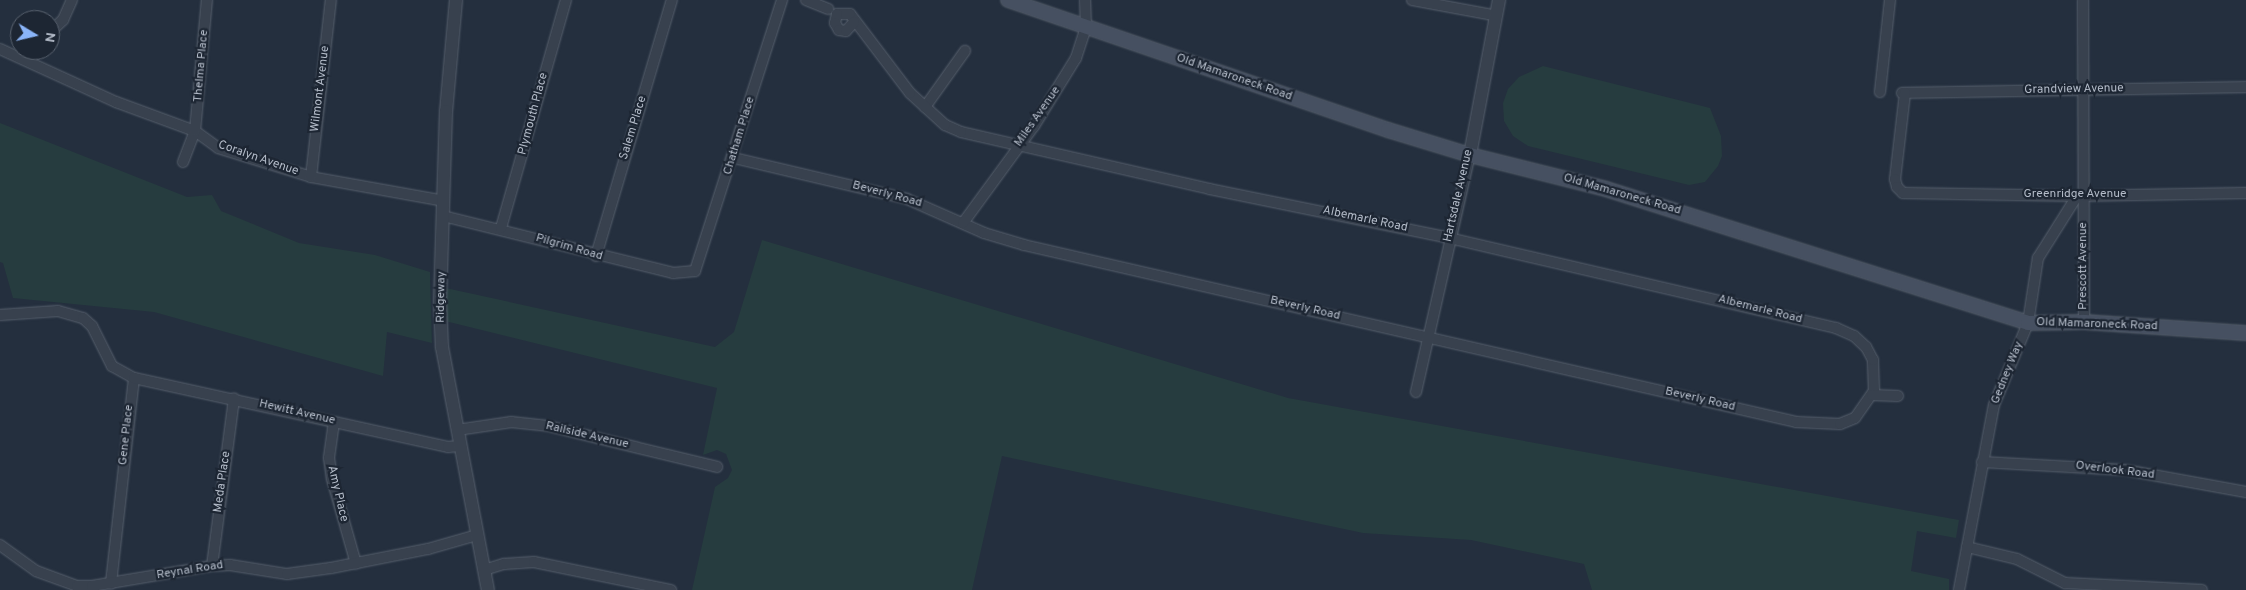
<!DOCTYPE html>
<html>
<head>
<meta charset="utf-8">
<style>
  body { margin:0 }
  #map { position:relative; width:2246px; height:590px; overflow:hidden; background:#242f3e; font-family:Overpass,sans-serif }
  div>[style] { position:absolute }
  .green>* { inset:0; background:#263c3f }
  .roads { filter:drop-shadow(0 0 1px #565f6c) drop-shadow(0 0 1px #565f6c) }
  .minor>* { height:10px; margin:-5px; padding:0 5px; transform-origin:5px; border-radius:5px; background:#38414e }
  .tertiary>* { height:12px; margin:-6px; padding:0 6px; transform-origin:6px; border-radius:6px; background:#38414e }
  .secondary>* { height:14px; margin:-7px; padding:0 7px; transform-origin:7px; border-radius:7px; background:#465061 }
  span { translate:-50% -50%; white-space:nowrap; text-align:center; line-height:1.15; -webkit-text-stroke:4.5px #1d2633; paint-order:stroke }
  .street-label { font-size:12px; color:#b4bcc9 }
  .north { position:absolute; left:10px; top:10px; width:50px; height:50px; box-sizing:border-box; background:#1d2633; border:1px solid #59626f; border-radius:50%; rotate:99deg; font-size:14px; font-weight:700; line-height:20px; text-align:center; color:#b4bcc9 }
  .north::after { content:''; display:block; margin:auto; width:18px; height:22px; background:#8ab4f8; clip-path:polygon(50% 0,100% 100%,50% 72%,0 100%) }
</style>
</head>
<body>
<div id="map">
  <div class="green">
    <div style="clip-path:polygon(1543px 66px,1710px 108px,1721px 136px,1722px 156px,1718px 166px,1705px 182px,1689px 185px,1528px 146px,1513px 136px,1504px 121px,1503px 103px,1508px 89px,1519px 77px)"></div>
    <div style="clip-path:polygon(0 123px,187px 197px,212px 195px,221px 211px,299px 243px,375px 255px,430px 272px,432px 343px,387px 332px,383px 376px,154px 312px,13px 298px,3px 263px,0 262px)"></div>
    <div style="clip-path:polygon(762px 240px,1288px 398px,1959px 520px,1956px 538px,1917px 531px,1911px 571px,1949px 579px,1949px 590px,1592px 590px,1584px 564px,1471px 540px,1363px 533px,1002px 456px,972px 590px,692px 590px,715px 487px,728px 478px,732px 470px,726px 454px,717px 450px,703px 455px,717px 388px,441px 320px,441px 287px,715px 347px,734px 332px)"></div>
  </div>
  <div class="roads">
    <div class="minor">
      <div style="left:806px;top:0;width:24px;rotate:22deg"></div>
      <div style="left:1412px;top:0;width:82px;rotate:10.5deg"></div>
      <div style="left:2083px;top:0;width:322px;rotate:89.8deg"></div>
      <div style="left:50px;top:32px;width:18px;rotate:-43deg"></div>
      <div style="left:63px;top:20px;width:22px;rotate:-66deg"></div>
      <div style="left:0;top:49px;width:128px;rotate:24.6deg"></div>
      <div style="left:116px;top:102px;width:84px;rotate:20.2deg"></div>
      <div style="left:195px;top:131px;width:29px;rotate:36deg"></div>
      <div style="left:218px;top:148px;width:97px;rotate:17.3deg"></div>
      <div style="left:311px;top:177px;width:135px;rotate:10.2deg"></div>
      <div style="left:1880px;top:92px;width:93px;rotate:-83.8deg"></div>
      <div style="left:1902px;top:93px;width:344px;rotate:-1deg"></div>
      <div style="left:1905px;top:93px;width:87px;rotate:96.6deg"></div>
      <div style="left:1895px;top:179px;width:8px;rotate:76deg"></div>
      <div style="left:1897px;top:187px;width:8px;rotate:45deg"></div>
      <div style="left:1903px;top:193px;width:174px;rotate:1deg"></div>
      <div style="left:2077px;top:196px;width:169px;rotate:-1deg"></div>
      <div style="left:925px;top:107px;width:69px;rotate:-54.5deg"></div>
      <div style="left:734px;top:158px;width:178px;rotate:13.3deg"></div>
      <div style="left:907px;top:199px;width:84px;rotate:23.8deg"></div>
      <div style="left:984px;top:233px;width:42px;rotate:16.7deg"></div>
      <div style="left:1024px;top:245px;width:792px;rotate:12.91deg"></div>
      <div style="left:1796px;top:422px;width:44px;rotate:2.6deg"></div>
      <div style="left:1840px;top:424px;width:16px;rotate:-22deg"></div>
      <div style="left:1855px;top:418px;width:33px;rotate:-55deg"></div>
      <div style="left:1874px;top:391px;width:31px;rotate:-92deg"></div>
      <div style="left:1873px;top:360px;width:15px;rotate:-118deg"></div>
      <div style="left:1866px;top:347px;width:16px;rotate:-137deg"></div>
      <div style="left:1854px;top:336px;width:20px;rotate:-156deg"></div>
      <div style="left:1836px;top:328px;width:396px;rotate:-166.9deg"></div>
      <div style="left:1450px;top:238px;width:245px;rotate:-168.5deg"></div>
      <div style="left:1210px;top:189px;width:255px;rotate:-167.1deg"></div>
      <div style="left:961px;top:132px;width:17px;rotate:-156deg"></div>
      <div style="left:945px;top:125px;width:47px;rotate:-137.6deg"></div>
      <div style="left:910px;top:93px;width:99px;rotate:-127.2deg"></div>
      <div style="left:850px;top:14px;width:13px;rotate:180deg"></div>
      <div style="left:837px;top:14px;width:9px;rotate:103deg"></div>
      <div style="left:835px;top:23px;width:8px;rotate:60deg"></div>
      <div style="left:839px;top:30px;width:7px;rotate:8deg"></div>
      <div style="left:846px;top:31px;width:12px;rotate:-48deg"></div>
      <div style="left:183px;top:162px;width:33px;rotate:-69deg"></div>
      <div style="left:195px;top:131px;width:132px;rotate:-84.8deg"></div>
      <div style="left:311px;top:177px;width:178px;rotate:-83.6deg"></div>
      <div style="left:443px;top:216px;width:237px;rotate:13.9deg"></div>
      <div style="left:673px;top:273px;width:22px;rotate:-5deg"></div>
      <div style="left:695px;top:271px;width:285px;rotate:-72.2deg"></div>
      <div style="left:963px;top:223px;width:120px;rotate:-53.8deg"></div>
      <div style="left:1034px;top:126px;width:80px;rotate:-58.3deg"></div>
      <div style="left:1076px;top:58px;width:33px;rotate:-72deg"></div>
      <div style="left:1086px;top:27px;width:27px;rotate:-92deg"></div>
      <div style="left:501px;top:228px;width:237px;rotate:-74.1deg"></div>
      <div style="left:596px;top:256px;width:267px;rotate:-73.5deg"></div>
      <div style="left:0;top:315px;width:58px;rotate:-3.9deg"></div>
      <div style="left:58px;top:311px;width:26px;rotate:16deg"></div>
      <div style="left:83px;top:318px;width:12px;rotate:42deg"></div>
      <div style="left:92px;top:326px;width:45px;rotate:63.4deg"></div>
      <div style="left:112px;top:366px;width:25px;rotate:29deg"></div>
      <div style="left:134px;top:378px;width:207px;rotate:96.4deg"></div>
      <div style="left:134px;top:378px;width:321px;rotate:12.4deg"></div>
      <div style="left:448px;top:447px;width:12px;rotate:-5deg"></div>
      <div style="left:1416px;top:392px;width:243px;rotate:-77.2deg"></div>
      <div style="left:1872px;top:395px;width:26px;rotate:2deg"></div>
      <div style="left:334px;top:422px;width:36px;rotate:98deg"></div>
      <div style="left:329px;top:458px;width:21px;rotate:82deg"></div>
      <div style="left:332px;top:479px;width:88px;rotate:74.2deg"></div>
      <div style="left:457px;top:430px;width:55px;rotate:-8.4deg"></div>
      <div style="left:511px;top:422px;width:37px;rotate:6deg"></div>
      <div style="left:548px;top:426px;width:174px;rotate:13.6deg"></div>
      <div style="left:1982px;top:462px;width:143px;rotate:3.2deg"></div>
      <div style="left:2125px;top:470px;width:123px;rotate:10.3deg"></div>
      <div style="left:0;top:545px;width:44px;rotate:35.8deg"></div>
      <div style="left:36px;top:571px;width:44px;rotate:20.1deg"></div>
      <div style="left:77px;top:586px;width:15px"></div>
      <div style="left:92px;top:586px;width:122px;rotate:-9.5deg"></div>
      <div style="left:212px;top:566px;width:18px;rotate:-3deg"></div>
      <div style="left:230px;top:565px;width:58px;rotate:9deg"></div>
      <div style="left:287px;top:574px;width:44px;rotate:-7.8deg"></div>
      <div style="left:331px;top:568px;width:99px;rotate:-11.1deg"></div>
      <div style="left:428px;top:549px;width:51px;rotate:-15.9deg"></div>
      <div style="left:1967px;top:547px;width:51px;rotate:13.5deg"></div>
      <div style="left:2017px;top:559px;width:54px;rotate:26.6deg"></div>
      <div style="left:2065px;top:583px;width:137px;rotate:2.9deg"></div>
      <div style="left:212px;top:566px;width:169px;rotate:-82.5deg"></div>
      <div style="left:484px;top:570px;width:21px;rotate:-17deg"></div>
      <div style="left:504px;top:564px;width:30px;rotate:-4deg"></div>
      <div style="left:534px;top:562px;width:140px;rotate:11.6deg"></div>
      <div style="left:1959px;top:590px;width:188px;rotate:-79.3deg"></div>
      <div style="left:1994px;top:405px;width:89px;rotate:-67.5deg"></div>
      <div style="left:2028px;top:323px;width:66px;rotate:-81.3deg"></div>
      <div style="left:2038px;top:258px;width:73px;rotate:-57.8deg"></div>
    </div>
    <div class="tertiary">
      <div style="left:456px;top:0;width:111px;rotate:95.1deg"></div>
      <div style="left:446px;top:111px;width:191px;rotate:91.8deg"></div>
      <div style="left:440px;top:302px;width:45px;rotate:87.5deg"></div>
      <div style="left:442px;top:347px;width:247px;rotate:79.3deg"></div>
      <div style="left:1470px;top:155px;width:158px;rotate:-79.4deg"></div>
    </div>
    <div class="secondary">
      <div style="left:1008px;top:0;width:402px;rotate:18.9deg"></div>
      <div style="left:1388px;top:130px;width:86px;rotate:17deg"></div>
      <div style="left:1470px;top:155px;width:140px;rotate:14deg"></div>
      <div style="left:1606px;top:189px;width:443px;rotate:17.6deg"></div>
      <div style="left:2028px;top:323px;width:56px;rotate:-1deg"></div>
      <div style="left:2084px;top:322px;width:162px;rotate:3.9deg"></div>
    </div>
  </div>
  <div class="street-label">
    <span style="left:202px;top:66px;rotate:-85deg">Thelma Place</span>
    <span style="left:1234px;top:78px;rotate:19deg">Old Mamaroneck Road</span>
    <span style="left:321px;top:89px;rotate:-83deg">Wilmont Avenue</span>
    <span style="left:2074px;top:90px;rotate:-1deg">Grandview Avenue</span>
    <span style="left:534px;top:114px;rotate:-75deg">Plymouth Place</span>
    <span style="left:1038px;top:117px;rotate:-55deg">Miles Avenue</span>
    <span style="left:634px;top:128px;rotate:-73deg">Salem Place</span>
    <span style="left:740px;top:136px;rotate:-73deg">Chatham Place</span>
    <span style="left:258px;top:159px;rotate:19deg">Coralyn Avenue</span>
    <span style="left:887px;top:195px;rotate:15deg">Beverly Road</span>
    <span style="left:1622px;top:195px;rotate:16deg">Old Mamaroneck Road</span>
    <span style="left:2075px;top:195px">Greenridge Avenue</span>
    <span style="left:1459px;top:196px;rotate:-77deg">Hartsdale Avenue</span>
    <span style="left:1365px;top:220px;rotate:12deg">Albemarle Road</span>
    <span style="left:569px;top:248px;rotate:16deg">Pilgrim Road</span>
    <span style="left:2084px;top:266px;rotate:-90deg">Prescott Avenue</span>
    <span style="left:442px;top:297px;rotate:-89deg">Ridgeway</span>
    <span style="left:1305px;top:309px;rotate:13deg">Beverly Road</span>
    <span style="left:1760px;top:310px;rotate:14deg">Albemarle Road</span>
    <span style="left:2097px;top:325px;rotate:2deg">Old Mamaroneck Road</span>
    <span style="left:2008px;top:373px;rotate:-68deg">Gedney Way</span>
    <span style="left:1700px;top:400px;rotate:13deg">Beverly Road</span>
    <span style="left:297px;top:413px;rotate:13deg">Hewitt Avenue</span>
    <span style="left:127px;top:435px;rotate:-84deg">Gene Place</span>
    <span style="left:587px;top:436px;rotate:13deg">Railside Avenue</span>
    <span style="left:2115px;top:471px;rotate:7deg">Overlook Road</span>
    <span style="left:223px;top:482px;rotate:-82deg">Meda Place</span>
    <span style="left:337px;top:494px;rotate:77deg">Amy Place</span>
    <span style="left:190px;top:571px;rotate:-9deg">Reynal Road</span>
  </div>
  <div class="north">N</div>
</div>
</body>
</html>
